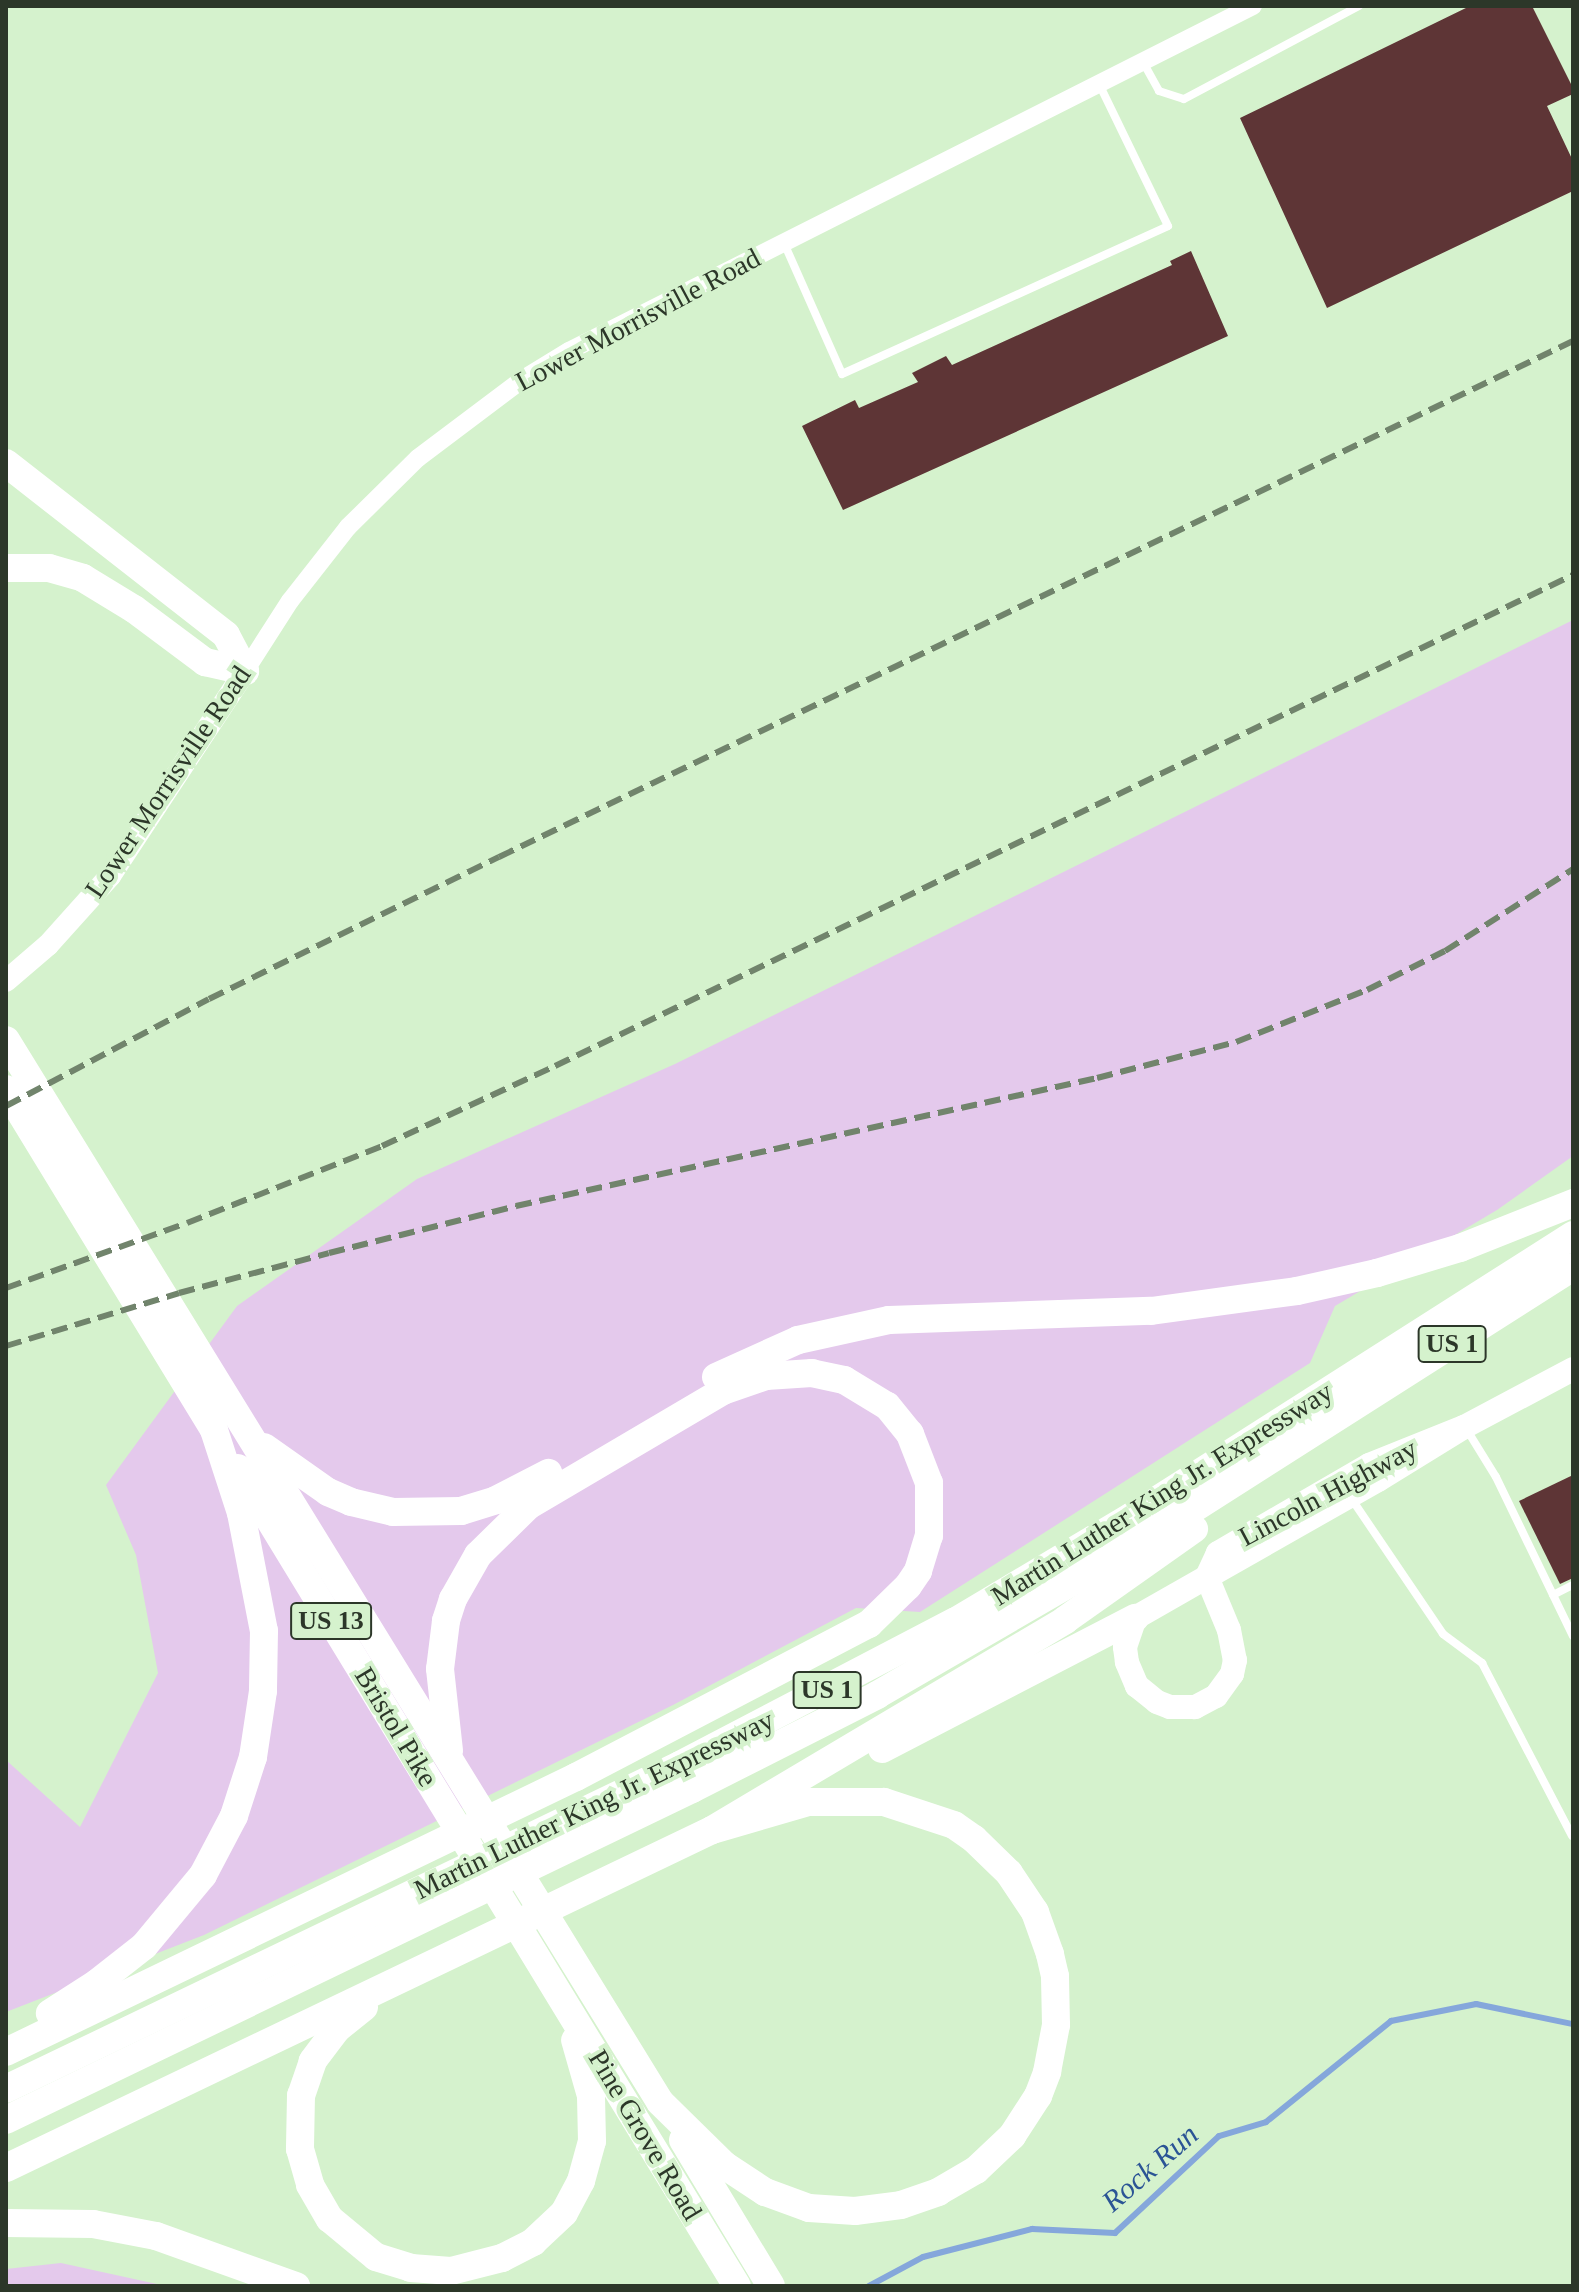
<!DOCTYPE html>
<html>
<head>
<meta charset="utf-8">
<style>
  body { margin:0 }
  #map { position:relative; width:1579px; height:2292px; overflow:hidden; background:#d5f2cd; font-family:"Times New Roman",serif }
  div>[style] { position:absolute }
  .green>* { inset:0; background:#e4c9ec }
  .stream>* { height:6px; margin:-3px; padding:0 3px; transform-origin:3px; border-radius:3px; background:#85a7db }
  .building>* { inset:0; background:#5e3536 }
  .service>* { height:8px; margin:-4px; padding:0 4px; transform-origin:4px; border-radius:4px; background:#fff }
  .tertiary>* { height:18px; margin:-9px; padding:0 9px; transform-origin:9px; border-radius:9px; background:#fff }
  .secondary>* { height:22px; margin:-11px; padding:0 11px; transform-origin:11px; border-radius:11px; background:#fff }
  .primary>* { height:24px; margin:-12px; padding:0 12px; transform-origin:12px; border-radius:12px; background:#fff }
  .motorway>* { height:28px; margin:-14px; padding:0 14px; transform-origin:14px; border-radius:14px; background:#fff }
  .rail>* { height:6px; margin-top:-3px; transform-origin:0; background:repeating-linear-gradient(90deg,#71846c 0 16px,transparent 0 24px) }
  span { translate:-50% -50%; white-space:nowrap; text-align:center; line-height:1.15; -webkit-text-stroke:8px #d5f2cd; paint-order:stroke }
  .shield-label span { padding:2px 6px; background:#d5f2cd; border:2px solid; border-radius:6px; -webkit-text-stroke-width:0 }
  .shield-label { font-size:26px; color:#2c3729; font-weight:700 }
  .street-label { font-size:28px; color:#2c3729 }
  .water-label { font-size:30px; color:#2b5495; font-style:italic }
  .frame { position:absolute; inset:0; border:8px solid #2c3729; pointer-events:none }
</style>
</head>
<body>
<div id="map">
  <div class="green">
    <div style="clip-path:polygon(1573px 620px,1573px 1156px,1497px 1210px,1335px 1306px,1310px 1363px,920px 1612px,856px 1608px,673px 1705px,204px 1935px,6px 2012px,6px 1760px,80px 1827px,158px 1673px,136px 1555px,106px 1485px,237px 1306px,417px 1179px,675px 1064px)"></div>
    <div style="clip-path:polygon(61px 2263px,166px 2286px,6px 2286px,6px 2269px)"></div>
  </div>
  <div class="stream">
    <div style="left:869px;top:2286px;width:61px;rotate:-28.2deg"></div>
    <div style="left:923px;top:2257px;width:113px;rotate:-14.4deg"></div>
    <div style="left:1032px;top:2229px;width:83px;rotate:2.8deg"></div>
    <div style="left:1115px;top:2233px;width:142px;rotate:-43deg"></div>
    <div style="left:1219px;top:2136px;width:49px;rotate:-16.6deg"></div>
    <div style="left:1266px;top:2122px;width:161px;rotate:-38.9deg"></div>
    <div style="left:1391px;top:2021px;width:87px;rotate:-11.3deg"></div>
    <div style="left:1476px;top:2004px;width:99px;rotate:11.7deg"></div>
  </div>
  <div class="building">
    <div style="clip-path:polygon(1470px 6px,1532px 6px,1573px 88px,1573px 94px,1547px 106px,1573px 161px,1573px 191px,1327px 308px,1240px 118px)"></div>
    <div style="clip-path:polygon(1191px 251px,1228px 336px,843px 510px,802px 426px,855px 400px,859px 408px,918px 382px,912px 373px,946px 356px,952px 365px,1172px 265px,1170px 261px)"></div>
    <div style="clip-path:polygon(1573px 1475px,1573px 1578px,1560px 1584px,1519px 1501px)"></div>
  </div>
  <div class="service">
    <div style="left:1143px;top:62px;width:33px;rotate:61deg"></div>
    <div style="left:1159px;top:91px;width:26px;rotate:18deg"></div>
    <div style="left:1184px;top:99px;width:198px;rotate:-28deg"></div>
    <div style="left:784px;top:243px;width:143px;rotate:66.1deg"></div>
    <div style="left:842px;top:374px;width:358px;rotate:-24.4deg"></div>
    <div style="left:1168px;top:226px;width:158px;rotate:-115.9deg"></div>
    <div style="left:1467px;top:1430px;width:55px;rotate:58.3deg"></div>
    <div style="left:1496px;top:1477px;width:177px;rotate:64.2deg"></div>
    <div style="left:1351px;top:1498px;width:164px;rotate:55.9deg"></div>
    <div style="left:1443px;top:1634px;width:49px;rotate:36.6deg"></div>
    <div style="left:1482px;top:1663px;width:195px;rotate:62.5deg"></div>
    <div style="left:1553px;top:1595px;width:22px;rotate:-27deg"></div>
  </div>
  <div class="tertiary">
    <div style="left:245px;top:671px;width:83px;rotate:-57.3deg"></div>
    <div style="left:290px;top:601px;width:94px;rotate:-51.9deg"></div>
    <div style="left:348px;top:527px;width:98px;rotate:-44.6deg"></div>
    <div style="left:418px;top:458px;width:128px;rotate:-37deg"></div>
    <div style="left:520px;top:381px;width:57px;rotate:-31.5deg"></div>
    <div style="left:569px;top:351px;width:766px;rotate:-26.77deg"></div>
  </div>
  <div class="secondary">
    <div style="left:6px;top:981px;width:55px;rotate:-40.6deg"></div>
    <div style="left:48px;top:945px;width:93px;rotate:-48.1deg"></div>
    <div style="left:110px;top:876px;width:245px;rotate:-56.6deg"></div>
  </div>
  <div class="primary">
    <div style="left:1464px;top:1427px;width:102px;rotate:158.2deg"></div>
    <div style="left:1369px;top:1465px;width:175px;rotate:149.8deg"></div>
    <div style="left:1218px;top:1553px;width:26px;rotate:115deg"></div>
    <div style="left:1207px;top:1577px;width:57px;rotate:67.5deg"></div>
    <div style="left:1229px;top:1630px;width:31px;rotate:79deg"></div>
    <div style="left:1235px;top:1660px;width:14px;rotate:102deg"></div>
    <div style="left:1232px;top:1674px;width:27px;rotate:126deg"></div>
    <div style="left:1216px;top:1696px;width:24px;rotate:152deg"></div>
    <div style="left:1195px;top:1707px;width:25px;rotate:180deg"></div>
    <div style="left:1170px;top:1707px;width:14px;rotate:-159deg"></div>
    <div style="left:1157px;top:1702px;width:26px;rotate:-141deg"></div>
    <div style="left:1137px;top:1686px;width:26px;rotate:-113deg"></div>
    <div style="left:1127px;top:1662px;width:15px;rotate:-98deg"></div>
    <div style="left:1125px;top:1647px;width:31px;rotate:-71deg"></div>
    <div style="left:1135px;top:1618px;width:83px;rotate:-29.7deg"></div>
    <div style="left:1207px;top:1577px;width:197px;rotate:-29.6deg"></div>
    <div style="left:1378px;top:1480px;width:101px;rotate:-31.6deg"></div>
    <div style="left:1464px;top:1427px;width:123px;rotate:-28deg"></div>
  </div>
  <div class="motorway">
    <div style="left:6px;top:463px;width:279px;rotate:38deg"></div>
    <div style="left:226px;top:635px;width:41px;rotate:62.2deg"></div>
    <div style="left:6px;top:568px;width:43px"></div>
    <div style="left:49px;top:568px;width:35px;rotate:16deg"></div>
    <div style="left:83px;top:578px;width:60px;rotate:31.3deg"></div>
    <div style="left:134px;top:609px;width:89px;rotate:36.7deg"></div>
    <div style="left:205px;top:662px;width:41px;rotate:12.7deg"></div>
    <div style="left:6px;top:1040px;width:1247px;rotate:58.37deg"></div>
    <div style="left:660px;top:2102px;width:90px;rotate:44.5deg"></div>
    <div style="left:724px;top:2165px;width:49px;rotate:33.4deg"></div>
    <div style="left:765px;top:2192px;width:47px;rotate:20deg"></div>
    <div style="left:809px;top:2208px;width:46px;rotate:3.7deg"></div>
    <div style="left:855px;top:2211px;width:46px;rotate:-7.4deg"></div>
    <div style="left:901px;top:2205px;width:39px;rotate:-19deg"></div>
    <div style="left:938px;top:2192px;width:44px;rotate:-30.1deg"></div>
    <div style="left:976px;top:2170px;width:50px;rotate:-43.4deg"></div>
    <div style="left:1012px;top:2136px;width:48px;rotate:-57deg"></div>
    <div style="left:1038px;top:2096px;width:26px;rotate:-69deg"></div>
    <div style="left:1047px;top:2072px;width:48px;rotate:-79.2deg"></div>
    <div style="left:1056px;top:2025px;width:49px;rotate:-91.2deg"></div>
    <div style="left:1055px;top:1976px;width:23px;rotate:-103deg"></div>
    <div style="left:1050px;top:1954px;width:45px;rotate:-109.7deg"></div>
    <div style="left:1035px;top:1912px;width:47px;rotate:-123.7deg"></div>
    <div style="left:1009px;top:1873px;width:49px;rotate:-135.8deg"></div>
    <div style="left:974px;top:1839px;width:24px;rotate:-145deg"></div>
    <div style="left:954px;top:1825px;width:74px;rotate:-161.8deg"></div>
    <div style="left:884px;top:1802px;width:76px;rotate:180deg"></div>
    <div style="left:808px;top:1802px;width:100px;rotate:163.7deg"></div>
    <div style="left:6px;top:1089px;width:399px;rotate:58.6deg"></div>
    <div style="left:214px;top:1430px;width:87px;rotate:72deg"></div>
    <div style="left:241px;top:1513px;width:120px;rotate:79deg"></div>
    <div style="left:264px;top:1631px;width:60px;rotate:91deg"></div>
    <div style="left:263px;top:1691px;width:67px;rotate:98.6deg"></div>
    <div style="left:253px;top:1757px;width:62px;rotate:107.9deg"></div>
    <div style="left:234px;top:1816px;width:67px;rotate:117.7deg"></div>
    <div style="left:203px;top:1875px;width:92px;rotate:129.7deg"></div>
    <div style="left:144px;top:1946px;width:60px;rotate:141.8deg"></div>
    <div style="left:97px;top:1983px;width:56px;rotate:147.4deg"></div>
    <div style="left:716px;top:1377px;width:90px;rotate:-24.3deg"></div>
    <div style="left:798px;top:1340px;width:93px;rotate:-12.4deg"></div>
    <div style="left:889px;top:1320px;width:262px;rotate:-2deg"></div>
    <div style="left:1151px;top:1311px;width:147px;rotate:-7.8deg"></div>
    <div style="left:1297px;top:1291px;width:82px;rotate:-12.7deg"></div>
    <div style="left:1377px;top:1273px;width:87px;rotate:-16.8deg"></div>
    <div style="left:1460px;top:1248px;width:122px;rotate:-21.7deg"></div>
    <div style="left:264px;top:1447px;width:78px;rotate:35.1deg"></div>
    <div style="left:328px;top:1492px;width:25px;rotate:23deg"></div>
    <div style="left:351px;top:1502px;width:43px;rotate:13.4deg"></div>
    <div style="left:393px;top:1512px;width:68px;rotate:-0.8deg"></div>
    <div style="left:461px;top:1511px;width:37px;rotate:-17deg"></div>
    <div style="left:496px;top:1500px;width:59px;rotate:-27.4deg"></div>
    <div style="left:238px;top:1468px;width:958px;rotate:58.62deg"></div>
    <div style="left:882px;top:1749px;width:285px;rotate:-27.4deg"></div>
    <div style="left:364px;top:2007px;width:36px;rotate:141deg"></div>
    <div style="left:336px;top:2030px;width:39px;rotate:127deg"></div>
    <div style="left:313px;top:2061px;width:36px;rotate:109deg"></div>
    <div style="left:301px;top:2095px;width:54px;rotate:91.1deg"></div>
    <div style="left:300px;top:2149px;width:37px;rotate:74deg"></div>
    <div style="left:310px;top:2185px;width:39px;rotate:60deg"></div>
    <div style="left:330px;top:2219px;width:60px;rotate:39.6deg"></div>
    <div style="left:376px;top:2257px;width:37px;rotate:17deg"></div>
    <div style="left:411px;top:2268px;width:40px;rotate:4.3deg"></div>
    <div style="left:451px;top:2271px;width:53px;rotate:-14.3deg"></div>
    <div style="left:502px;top:2258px;width:35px;rotate:-27deg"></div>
    <div style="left:533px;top:2242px;width:42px;rotate:-43.1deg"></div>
    <div style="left:564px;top:2213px;width:36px;rotate:-62deg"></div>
    <div style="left:581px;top:2181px;width:41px;rotate:-74.6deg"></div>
    <div style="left:592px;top:2141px;width:45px;rotate:-91.3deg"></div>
    <div style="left:591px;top:2096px;width:58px;rotate:-105.9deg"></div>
    <div style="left:6px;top:2052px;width:633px;rotate:-25.76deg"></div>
    <div style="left:576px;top:1777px;width:331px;rotate:-27.6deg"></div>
    <div style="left:869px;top:1624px;width:54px;rotate:-44.3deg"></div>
    <div style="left:908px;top:1586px;width:18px;rotate:-56deg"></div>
    <div style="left:918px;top:1571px;width:37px;rotate:-73deg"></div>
    <div style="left:929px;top:1536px;width:53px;rotate:-90deg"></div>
    <div style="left:929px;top:1483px;width:53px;rotate:-111.2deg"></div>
    <div style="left:910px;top:1434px;width:36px;rotate:-129deg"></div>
    <div style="left:887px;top:1406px;width:50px;rotate:-148.8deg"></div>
    <div style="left:844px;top:1380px;width:33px;rotate:-168deg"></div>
    <div style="left:812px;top:1373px;width:46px;rotate:176.3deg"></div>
    <div style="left:766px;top:1376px;width:46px;rotate:160.8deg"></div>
    <div style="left:723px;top:1391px;width:226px;rotate:149.5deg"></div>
    <div style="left:528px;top:1506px;width:70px;rotate:135.6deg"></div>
    <div style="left:478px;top:1555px;width:51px;rotate:119.6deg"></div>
    <div style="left:453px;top:1599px;width:23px;rotate:108deg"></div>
    <div style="left:446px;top:1621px;width:48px;rotate:97.1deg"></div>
    <div style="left:440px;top:1669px;width:82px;rotate:83.7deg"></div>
    <div style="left:6px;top:2089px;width:748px;rotate:-25.67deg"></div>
    <div style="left:680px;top:1765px;width:311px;rotate:-27.6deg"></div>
    <div style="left:956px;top:1621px;width:205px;rotate:-30.8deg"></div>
    <div style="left:1132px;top:1516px;width:523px;rotate:-32.5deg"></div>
    <div style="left:6px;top:2120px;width:762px;rotate:-25.76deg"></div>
    <div style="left:692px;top:1789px;width:208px;rotate:-26.9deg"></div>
    <div style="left:877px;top:1695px;width:311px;rotate:-30.1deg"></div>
    <div style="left:1146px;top:1539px;width:506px;rotate:-32.5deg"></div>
    <div style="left:683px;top:2140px;width:170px;rotate:58.9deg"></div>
    <div style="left:6px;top:2168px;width:783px;rotate:-25.58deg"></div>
    <div style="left:712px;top:1830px;width:411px;rotate:-30.7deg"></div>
    <div style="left:1065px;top:1620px;width:158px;rotate:-35.2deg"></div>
    <div style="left:6px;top:2223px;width:87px;rotate:0.7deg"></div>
    <div style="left:93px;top:2224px;width:64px;rotate:10.8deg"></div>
    <div style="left:156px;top:2236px;width:149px;rotate:19.7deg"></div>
  </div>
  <div class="rail">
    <div style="left:6px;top:1106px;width:229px;rotate:-27.8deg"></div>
    <div style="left:209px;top:999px;width:323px;rotate:-26.1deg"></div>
    <div style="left:499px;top:857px;width:1192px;rotate:-25.66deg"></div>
    <div style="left:6px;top:1288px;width:192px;rotate:-19.8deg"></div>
    <div style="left:187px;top:1223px;width:210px;rotate:-21.5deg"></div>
    <div style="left:382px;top:1146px;width:191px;rotate:-24.8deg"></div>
    <div style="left:555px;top:1066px;width:1130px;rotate:-25.75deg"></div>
    <div style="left:6px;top:1346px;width:181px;rotate:-17deg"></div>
    <div style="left:179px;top:1293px;width:155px;rotate:-14.9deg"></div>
    <div style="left:329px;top:1253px;width:193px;rotate:-14.1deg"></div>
    <div style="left:516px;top:1206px;width:595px;rotate:-12.42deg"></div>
    <div style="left:1097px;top:1078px;width:144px;rotate:-14.5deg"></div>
    <div style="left:1236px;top:1042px;width:141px;rotate:-21.7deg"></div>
    <div style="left:1367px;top:990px;width:87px;rotate:-26.6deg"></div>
    <div style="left:1445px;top:951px;width:152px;rotate:-32.6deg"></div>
  </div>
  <div class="shield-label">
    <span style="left:1452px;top:1344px">US 1</span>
    <span style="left:331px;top:1621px">US 13</span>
    <span style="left:827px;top:1690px">US 1</span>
  </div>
  <div class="street-label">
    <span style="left:638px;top:320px;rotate:-28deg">Lower Morrisville Road</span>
    <span style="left:168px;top:782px;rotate:-56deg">Lower Morrisville Road</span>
    <span style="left:1328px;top:1493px;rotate:-28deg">Lincoln Highway</span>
    <span style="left:1162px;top:1494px;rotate:-32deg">Martin Luther King Jr. Expressway</span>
    <span style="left:396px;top:1727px;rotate:59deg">Bristol Pike</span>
    <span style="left:594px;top:1805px;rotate:-26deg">Martin Luther King Jr. Expressway</span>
    <span style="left:645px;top:2135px;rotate:59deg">Pine Grove Road</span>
  </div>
  <div class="water-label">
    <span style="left:1150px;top:2168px;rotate:-41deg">Rock Run</span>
  </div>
  <div class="frame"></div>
</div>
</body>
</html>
